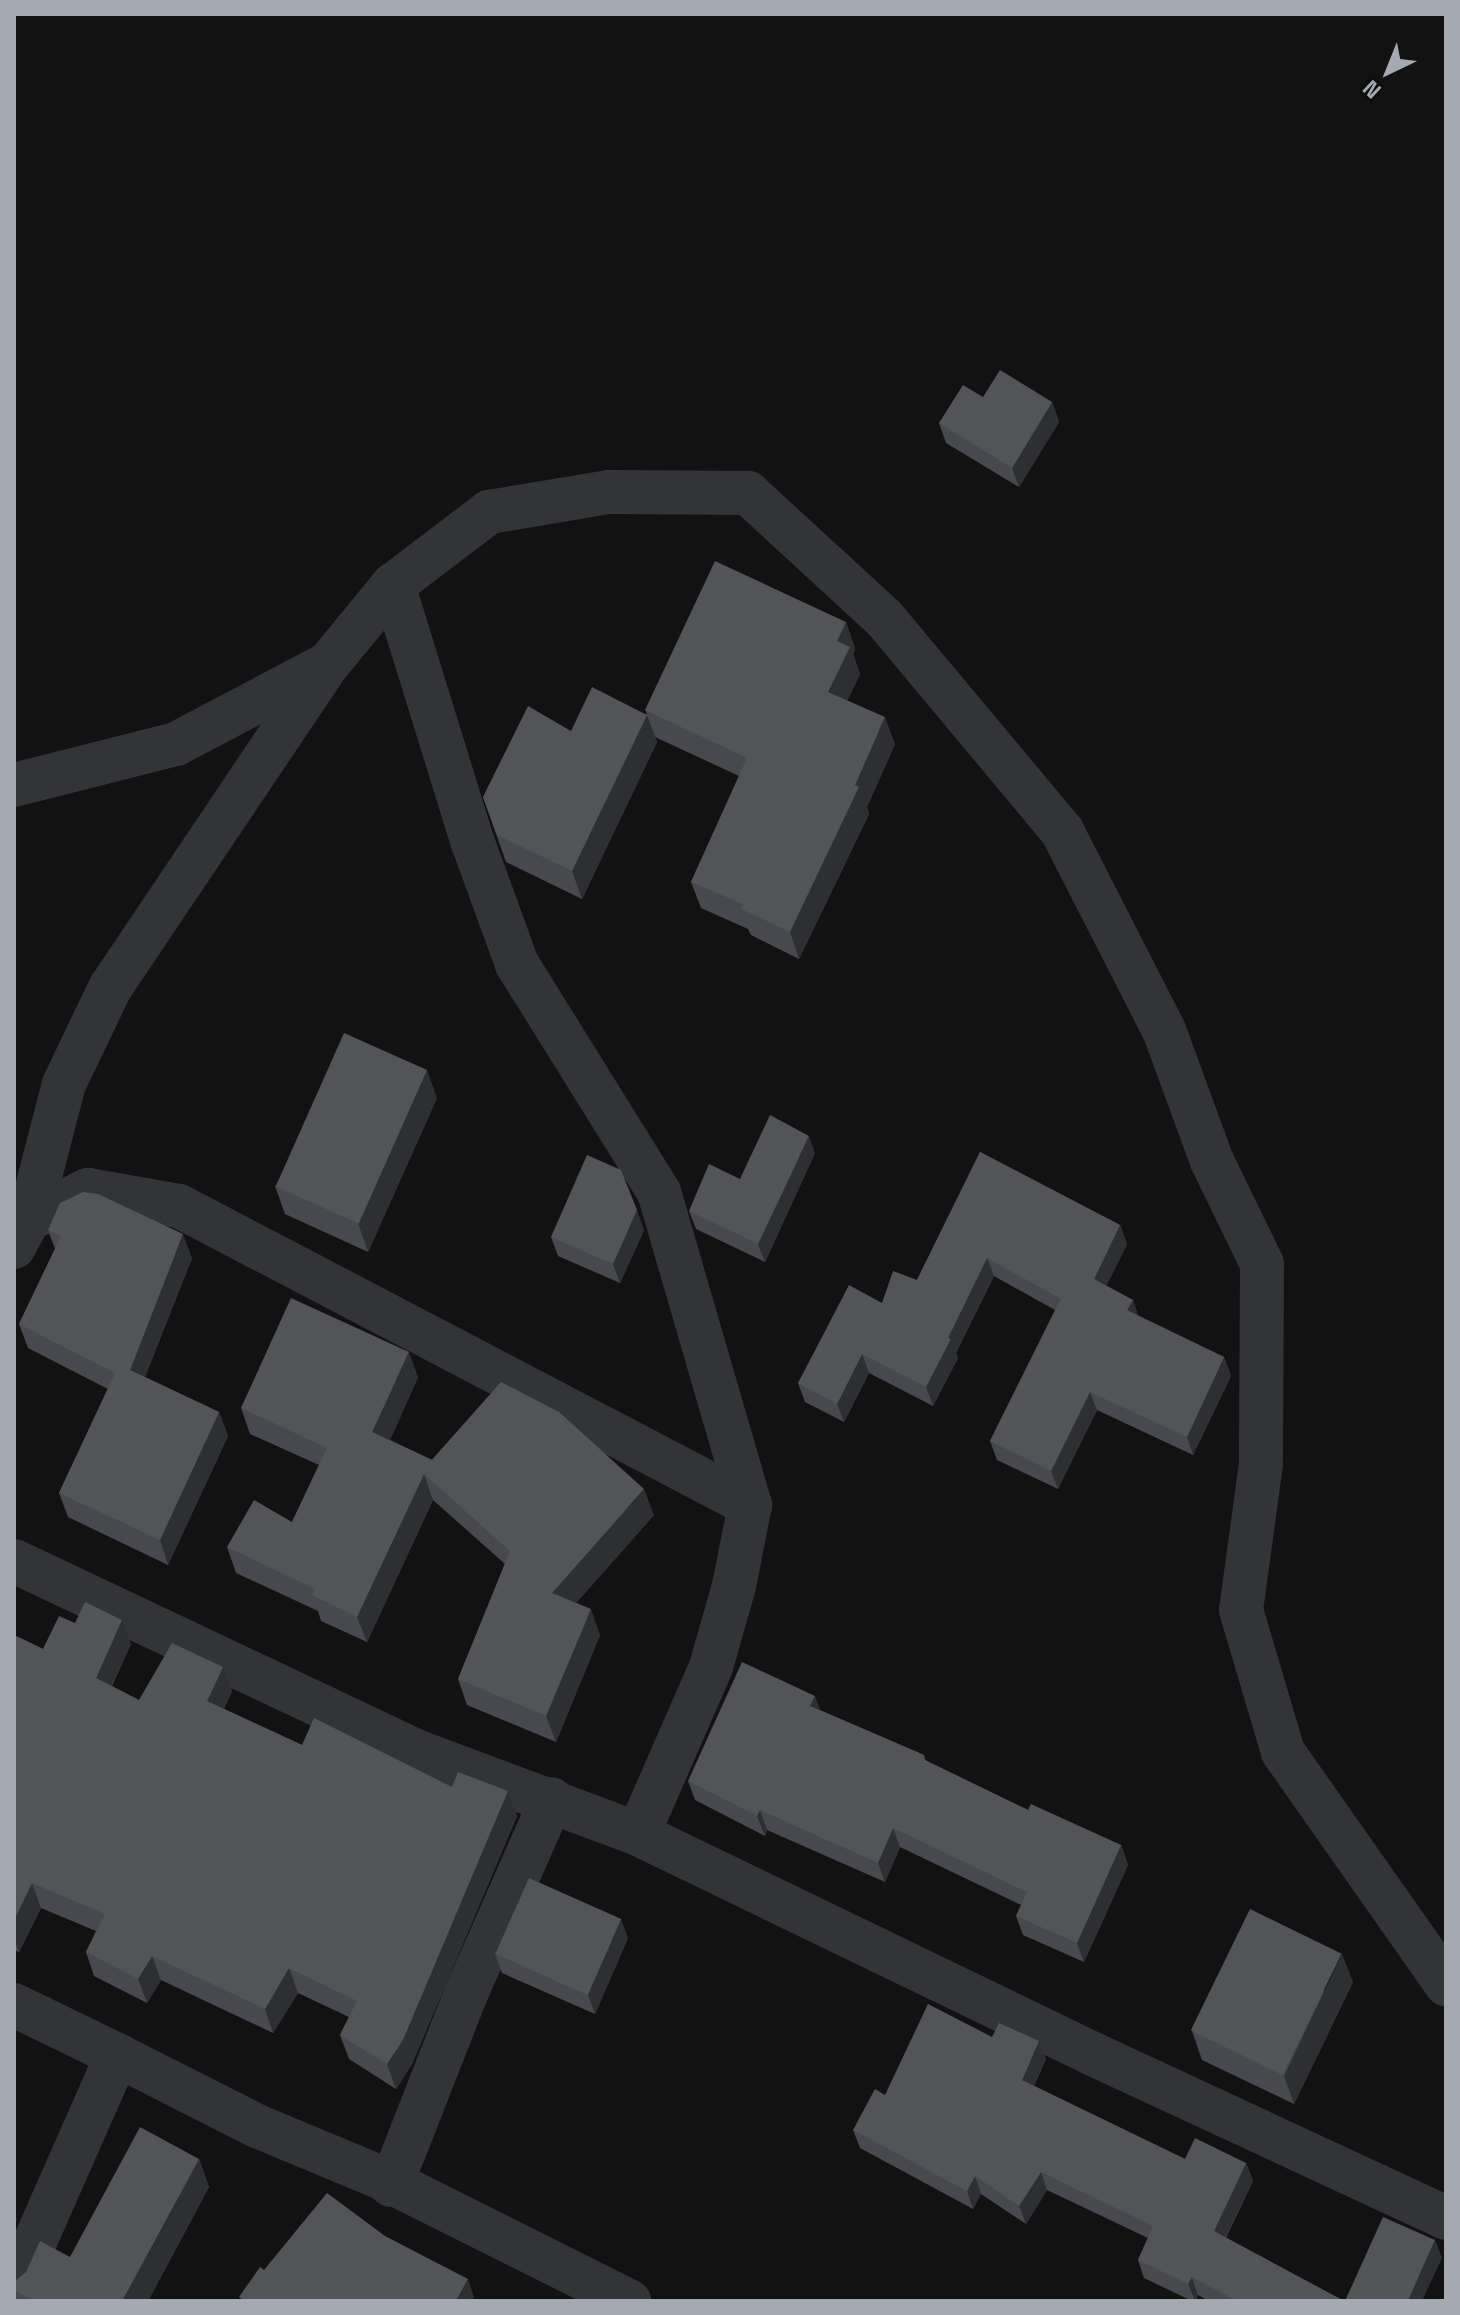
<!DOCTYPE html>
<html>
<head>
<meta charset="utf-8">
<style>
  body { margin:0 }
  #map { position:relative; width:1460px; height:2315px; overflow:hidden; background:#121213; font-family:"Space Grotesk",sans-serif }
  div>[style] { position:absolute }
  .minor>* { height:44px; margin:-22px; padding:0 22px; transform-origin:22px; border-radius:22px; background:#333438 }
  .wall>* { inset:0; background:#48494e }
  .shaded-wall>* { inset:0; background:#2e2f32 }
  .building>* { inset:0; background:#525458; transform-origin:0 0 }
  span { translate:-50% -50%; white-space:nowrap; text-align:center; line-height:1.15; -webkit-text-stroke:8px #0d0d0e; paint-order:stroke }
  .frame { position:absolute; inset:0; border:16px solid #a4a9b2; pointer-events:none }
  .north { position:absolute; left:1348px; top:32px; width:80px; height:80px; -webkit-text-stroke:6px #0d0d0e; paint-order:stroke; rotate:223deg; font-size:22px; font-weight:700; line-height:32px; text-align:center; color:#a4a9b2 }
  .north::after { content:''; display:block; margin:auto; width:28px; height:36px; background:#a4a9b2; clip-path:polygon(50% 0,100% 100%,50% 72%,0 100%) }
</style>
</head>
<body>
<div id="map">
  <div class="minor">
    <div style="left:393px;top:585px;width:270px;rotate:72.8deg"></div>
    <div style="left:473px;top:843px;width:129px;rotate:70deg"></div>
    <div style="left:517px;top:964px;width:269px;rotate:58.1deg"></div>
    <div style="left:659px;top:1192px;width:326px;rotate:73.8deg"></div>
    <div style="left:750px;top:1505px;width:83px;rotate:101.2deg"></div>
    <div style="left:734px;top:1586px;width:84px;rotate:105.9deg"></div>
    <div style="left:711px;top:1667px;width:182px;rotate:113.6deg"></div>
    <div style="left:14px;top:785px;width:167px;rotate:-14.2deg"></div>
    <div style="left:176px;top:744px;width:172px;rotate:-27.8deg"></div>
    <div style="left:328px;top:664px;width:102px;rotate:-50.6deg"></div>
    <div style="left:393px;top:585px;width:121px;rotate:-37.2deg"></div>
    <div style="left:489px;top:512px;width:122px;rotate:-9.5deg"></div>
    <div style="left:609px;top:492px;width:139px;rotate:0.4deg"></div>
    <div style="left:748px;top:493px;width:185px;rotate:42.6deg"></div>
    <div style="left:884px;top:618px;width:278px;rotate:50.1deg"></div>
    <div style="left:1062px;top:831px;width:224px;rotate:62.9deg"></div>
    <div style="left:1164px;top:1030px;width:140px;rotate:69.9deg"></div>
    <div style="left:1212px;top:1161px;width:114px;rotate:64.1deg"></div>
    <div style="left:1262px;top:1264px;width:200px;rotate:90.3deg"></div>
    <div style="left:1261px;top:1464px;width:147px;rotate:97.8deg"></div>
    <div style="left:1241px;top:1610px;width:148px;rotate:73.5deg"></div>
    <div style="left:1283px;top:1752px;width:284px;rotate:54.9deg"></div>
    <div style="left:29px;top:1219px;width:139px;rotate:-75.5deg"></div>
    <div style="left:64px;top:1084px;width:106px;rotate:-64.4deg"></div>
    <div style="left:110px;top:988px;width:383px;rotate:-56.1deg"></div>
    <div style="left:14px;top:1247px;width:32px;rotate:-62deg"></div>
    <div style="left:29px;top:1219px;width:66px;rotate:-26.2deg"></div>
    <div style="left:88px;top:1190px;width:92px;rotate:10deg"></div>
    <div style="left:179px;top:1206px;width:645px;rotate:27.64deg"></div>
    <div style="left:14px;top:1561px;width:445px;rotate:25.3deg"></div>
    <div style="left:416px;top:1751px;width:237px;rotate:20.5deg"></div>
    <div style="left:638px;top:1834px;width:505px;rotate:25.8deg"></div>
    <div style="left:1093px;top:2054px;width:389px;rotate:24.9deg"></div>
    <div style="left:14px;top:2005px;width:114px;rotate:25.9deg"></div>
    <div style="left:391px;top:2185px;width:203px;rotate:-68.6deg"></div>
    <div style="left:465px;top:1996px;width:215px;rotate:-66.2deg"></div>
    <div style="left:14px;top:2289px;width:256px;rotate:-66.2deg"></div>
    <div style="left:117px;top:2055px;width:157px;rotate:26.9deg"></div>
    <div style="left:257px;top:2126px;width:141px;rotate:22.6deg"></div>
    <div style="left:387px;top:2180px;width:271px;rotate:26.6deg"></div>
  </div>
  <div class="wall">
    <div style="clip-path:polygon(983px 397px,1052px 402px,1059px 422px,1019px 487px,946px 443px,939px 423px)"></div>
    <div style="clip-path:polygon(846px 622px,855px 649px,853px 654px,860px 674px,847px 701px,895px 744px,867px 807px,869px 814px,799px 959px,751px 935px,748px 929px,701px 908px,691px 882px,739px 776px,655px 737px,657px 742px,582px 899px,506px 862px,483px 797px,571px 731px,647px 714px,645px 710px)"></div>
    <div style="clip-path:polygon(437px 1098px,368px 1252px,285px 1214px,275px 1186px)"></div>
    <div style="clip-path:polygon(980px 1152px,1120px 1225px,1127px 1244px,1106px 1286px,1133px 1300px,1138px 1316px,1224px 1357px,1231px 1376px,1193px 1455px,1097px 1410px,1058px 1489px,997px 1460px,990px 1441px,1055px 1310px,994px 1276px,956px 1353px,958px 1358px,933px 1406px,869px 1373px,844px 1422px,805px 1402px,798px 1383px,882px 1303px,917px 1280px)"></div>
    <div style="clip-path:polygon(815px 1153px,765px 1262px,696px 1229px,689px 1211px,740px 1179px)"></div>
    <div style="clip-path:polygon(48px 1230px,192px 1258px,145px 1377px,219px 1412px,228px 1436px,168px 1565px,68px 1517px,59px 1493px,108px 1389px,28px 1348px,19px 1324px,55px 1249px)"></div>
    <div style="clip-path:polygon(644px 1230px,620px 1283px,558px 1256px,551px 1237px)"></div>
    <div style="clip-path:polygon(418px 1377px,390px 1440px,430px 1459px,654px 1515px,576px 1603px,600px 1635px,556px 1742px,467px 1705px,458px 1679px,505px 1564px,433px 1500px,367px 1642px,321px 1621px,318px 1611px,236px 1573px,227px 1547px,292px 1522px,319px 1465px,250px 1434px,241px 1408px)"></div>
    <div style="clip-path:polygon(75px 1623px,131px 1644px,112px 1686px,139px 1700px,223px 1667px,232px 1691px,224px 1709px,302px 1745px,452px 1787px,508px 1791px,517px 1816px,412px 2064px,396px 2089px,349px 2059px,340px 2035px,349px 2017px,298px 1993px,273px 2033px,161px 1980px,147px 2003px,94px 1976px,86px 1952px,96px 1931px,41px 1908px,19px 1952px,14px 1950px,14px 1635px,43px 1649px)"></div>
    <div style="clip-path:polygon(820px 1710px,924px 1755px,926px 1761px,1028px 1810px,1121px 1845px,1128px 1865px,1084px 1962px,1023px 1935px,1016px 1916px,1021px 1905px,900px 1847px,885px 1882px,767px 1830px,765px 1836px,695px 1800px,688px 1781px)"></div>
    <div style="clip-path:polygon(628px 1938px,595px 2014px,502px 1973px,495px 1954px)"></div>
    <div style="clip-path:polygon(1353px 1982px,1294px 2104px,1202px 2060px,1192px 2031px)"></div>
    <div style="clip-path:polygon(992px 2037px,1046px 2059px,1034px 2086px,1185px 2159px,1246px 2163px,1253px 2181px,1226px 2238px,1344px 2301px,1209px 2301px,1198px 2295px,1196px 2301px,1192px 2301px,1144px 2278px,1138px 2260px,1148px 2238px,1047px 2190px,1026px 2224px,981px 2194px,973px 2209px,860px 2148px,853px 2130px,885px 2095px)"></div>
    <div style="clip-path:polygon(199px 2159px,209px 2187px,148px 2301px,14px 2301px,14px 2282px,70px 2257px)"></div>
  </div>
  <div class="shaded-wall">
    <div style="clip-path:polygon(1052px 402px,1059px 422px,1019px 487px,1012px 468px)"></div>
    <div style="clip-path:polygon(846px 622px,855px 649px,853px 654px,860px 674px,838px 719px,828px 692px,837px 641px)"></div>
    <div style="clip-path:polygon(647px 715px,657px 742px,582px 899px,572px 871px)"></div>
    <div style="clip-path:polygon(885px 717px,895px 744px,867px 807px,869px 814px,799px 959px,790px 932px)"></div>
    <div style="clip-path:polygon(427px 1070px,437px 1098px,368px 1252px,358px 1223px)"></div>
    <div style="clip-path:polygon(809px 1136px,815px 1153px,765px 1262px,758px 1244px)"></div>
    <div style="clip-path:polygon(637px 1210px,644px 1230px,620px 1283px,613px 1264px)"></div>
    <div style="clip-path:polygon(1120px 1225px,1127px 1244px,1100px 1298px,1094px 1279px)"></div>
    <div style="clip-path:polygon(183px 1234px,192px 1258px,138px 1394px,130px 1370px)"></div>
    <div style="clip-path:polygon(987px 1258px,994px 1276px,956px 1353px,958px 1358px,933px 1406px,926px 1387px,948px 1338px)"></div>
    <div style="clip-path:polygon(1133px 1300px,1139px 1318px,1127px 1310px)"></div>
    <div style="clip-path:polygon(409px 1352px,418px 1377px,382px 1458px,372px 1432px)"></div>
    <div style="clip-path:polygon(862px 1354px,869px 1373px,844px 1422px,837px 1404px)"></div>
    <div style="clip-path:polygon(1224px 1357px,1231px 1376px,1193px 1455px,1187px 1437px)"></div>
    <div style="clip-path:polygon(1090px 1392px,1097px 1410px,1058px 1489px,1051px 1471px)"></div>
    <div style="clip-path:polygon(219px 1412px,228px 1436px,168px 1565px,160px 1540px)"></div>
    <div style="clip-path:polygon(424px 1474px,433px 1500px,367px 1642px,357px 1617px)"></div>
    <div style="clip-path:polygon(644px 1489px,654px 1515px,562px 1619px,552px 1593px)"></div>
    <div style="clip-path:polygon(591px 1609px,600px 1635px,556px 1742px,546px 1716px)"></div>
    <div style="clip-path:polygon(122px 1620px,131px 1644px,104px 1702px,96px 1678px)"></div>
    <div style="clip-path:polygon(223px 1667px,232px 1691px,216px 1726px,207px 1701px)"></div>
    <div style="clip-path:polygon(815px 1696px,822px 1715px,810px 1706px)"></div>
    <div style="clip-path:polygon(508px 1791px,517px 1816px,412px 2064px,396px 2089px,387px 2064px)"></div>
    <div style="clip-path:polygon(760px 1810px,767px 1830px,765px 1836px,757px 1816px)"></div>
    <div style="clip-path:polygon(893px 1828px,900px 1847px,885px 1882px,878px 1863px)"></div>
    <div style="clip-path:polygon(1121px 1845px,1128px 1865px,1084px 1962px,1077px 1943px)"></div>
    <div style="clip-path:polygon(32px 1883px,41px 1908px,19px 1952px,14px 1939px,14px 1920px)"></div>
    <div style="clip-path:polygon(621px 1919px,628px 1938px,595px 2014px,588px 1995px)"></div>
    <div style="clip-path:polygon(1342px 1954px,1353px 1982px,1294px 2104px,1284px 2076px)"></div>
    <div style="clip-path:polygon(152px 1956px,161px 1980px,147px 2003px,138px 1979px)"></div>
    <div style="clip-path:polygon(289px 1968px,298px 1993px,273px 2033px,265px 2009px)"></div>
    <div style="clip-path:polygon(1039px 2041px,1046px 2059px,1028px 2098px,1022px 2080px)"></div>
    <div style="clip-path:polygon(199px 2159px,209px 2187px,148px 2301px,122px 2301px)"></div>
    <div style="clip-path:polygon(1246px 2163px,1253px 2181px,1220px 2249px,1214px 2231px)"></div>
    <div style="clip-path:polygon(1041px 2172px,1047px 2190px,1026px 2224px,1019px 2206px)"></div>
    <div style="clip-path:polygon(975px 2176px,981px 2194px,973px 2209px,967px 2191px)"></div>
    <div style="clip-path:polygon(14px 2210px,17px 2219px,14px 2228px)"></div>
    <div style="clip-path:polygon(1435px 2240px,1442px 2258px,1422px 2301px,1408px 2301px)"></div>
    <div style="clip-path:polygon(1192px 2277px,1198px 2295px,1196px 2301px,1195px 2301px,1188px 2284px)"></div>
    <div style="clip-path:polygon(468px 2279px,474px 2297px,472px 2301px,456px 2301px)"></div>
  </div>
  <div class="building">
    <div style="clip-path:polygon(1000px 370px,1052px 402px,1012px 468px,939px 423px,963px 385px,983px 397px)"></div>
    <div style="clip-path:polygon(715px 561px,846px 622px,837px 641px,850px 647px,828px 692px,885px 717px,855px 785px,859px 787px,790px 932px,741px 909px,743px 904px,691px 882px,747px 758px,645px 710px)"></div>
    <div style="clip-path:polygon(592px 687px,647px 715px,572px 871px,497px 835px,483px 797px,528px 706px,571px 731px)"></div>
    <div style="left:344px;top:1033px;width:91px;height:168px;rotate:24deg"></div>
    <div style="clip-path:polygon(770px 1115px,809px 1136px,758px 1244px,689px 1211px,709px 1164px,740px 1179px)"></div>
    <div style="clip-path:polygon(980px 1152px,1120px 1225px,1094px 1279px,1133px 1300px,1127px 1310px,1224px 1357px,1187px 1437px,1090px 1392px,1051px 1471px,990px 1441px,1061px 1299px,987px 1258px,948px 1338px,951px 1339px,926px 1387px,862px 1354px,837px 1404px,798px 1383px,849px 1285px,882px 1303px,893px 1271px,917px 1280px)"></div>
    <div style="clip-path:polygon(587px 1155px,621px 1170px,637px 1210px,613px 1264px,551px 1237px)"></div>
    <div style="clip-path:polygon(83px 1192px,98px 1194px,183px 1234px,130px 1370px,219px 1412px,160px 1540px,59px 1493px,115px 1373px,19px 1324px,61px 1236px,48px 1230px,60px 1203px)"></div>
    <div style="clip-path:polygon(291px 1298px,409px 1352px,372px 1432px,430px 1459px,429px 1463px,501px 1382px,559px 1412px,644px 1489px,552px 1593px,591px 1609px,546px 1716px,458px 1679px,510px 1551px,424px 1474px,357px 1617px,312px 1595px,315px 1589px,227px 1547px,254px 1500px,292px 1522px,327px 1448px,241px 1408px)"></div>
    <div style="clip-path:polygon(85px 1602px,122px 1620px,96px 1678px,139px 1700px,172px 1643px,223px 1667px,207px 1701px,302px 1745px,314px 1718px,452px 1787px,458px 1772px,508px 1791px,403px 2040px,387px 2064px,340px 2035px,357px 2001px,289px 1968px,265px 2009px,152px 1956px,138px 1979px,86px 1952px,105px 1914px,32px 1883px,14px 1920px,14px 1635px,43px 1649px,59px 1616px,75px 1623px)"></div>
    <div style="clip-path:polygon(742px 1662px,815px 1696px,810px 1706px,924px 1755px,923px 1759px,1028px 1810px,1031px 1804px,1121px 1845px,1077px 1943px,1016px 1916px,1027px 1892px,893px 1828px,878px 1863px,760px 1810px,757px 1816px,688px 1781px)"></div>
    <div style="left:529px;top:1878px;width:101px;height:83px;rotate:24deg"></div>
    <div style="left:1250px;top:1909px;width:102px;height:135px;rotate:26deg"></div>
    <div style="clip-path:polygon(928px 2004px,992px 2037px,999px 2023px,1039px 2041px,1022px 2080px,1185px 2159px,1195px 2138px,1246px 2163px,1214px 2231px,1344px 2301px,1237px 2301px,1192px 2277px,1188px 2284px,1138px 2260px,1153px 2226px,1041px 2172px,1019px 2206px,975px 2176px,967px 2191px,853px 2130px,875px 2089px,885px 2095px)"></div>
    <div style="clip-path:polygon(140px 2127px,199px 2159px,122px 2301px,34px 2301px,14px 2290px,14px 2282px,26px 2272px,40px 2241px,70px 2257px)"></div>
    <div style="clip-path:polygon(327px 2193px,385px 2236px,468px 2279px,456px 2301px,244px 2301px,239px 2297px,260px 2267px,264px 2270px)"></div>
    <div style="clip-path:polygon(1383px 2217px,1435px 2240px,1408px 2301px,1345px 2301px)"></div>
  </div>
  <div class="frame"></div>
  <div class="north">N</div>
</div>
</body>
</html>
